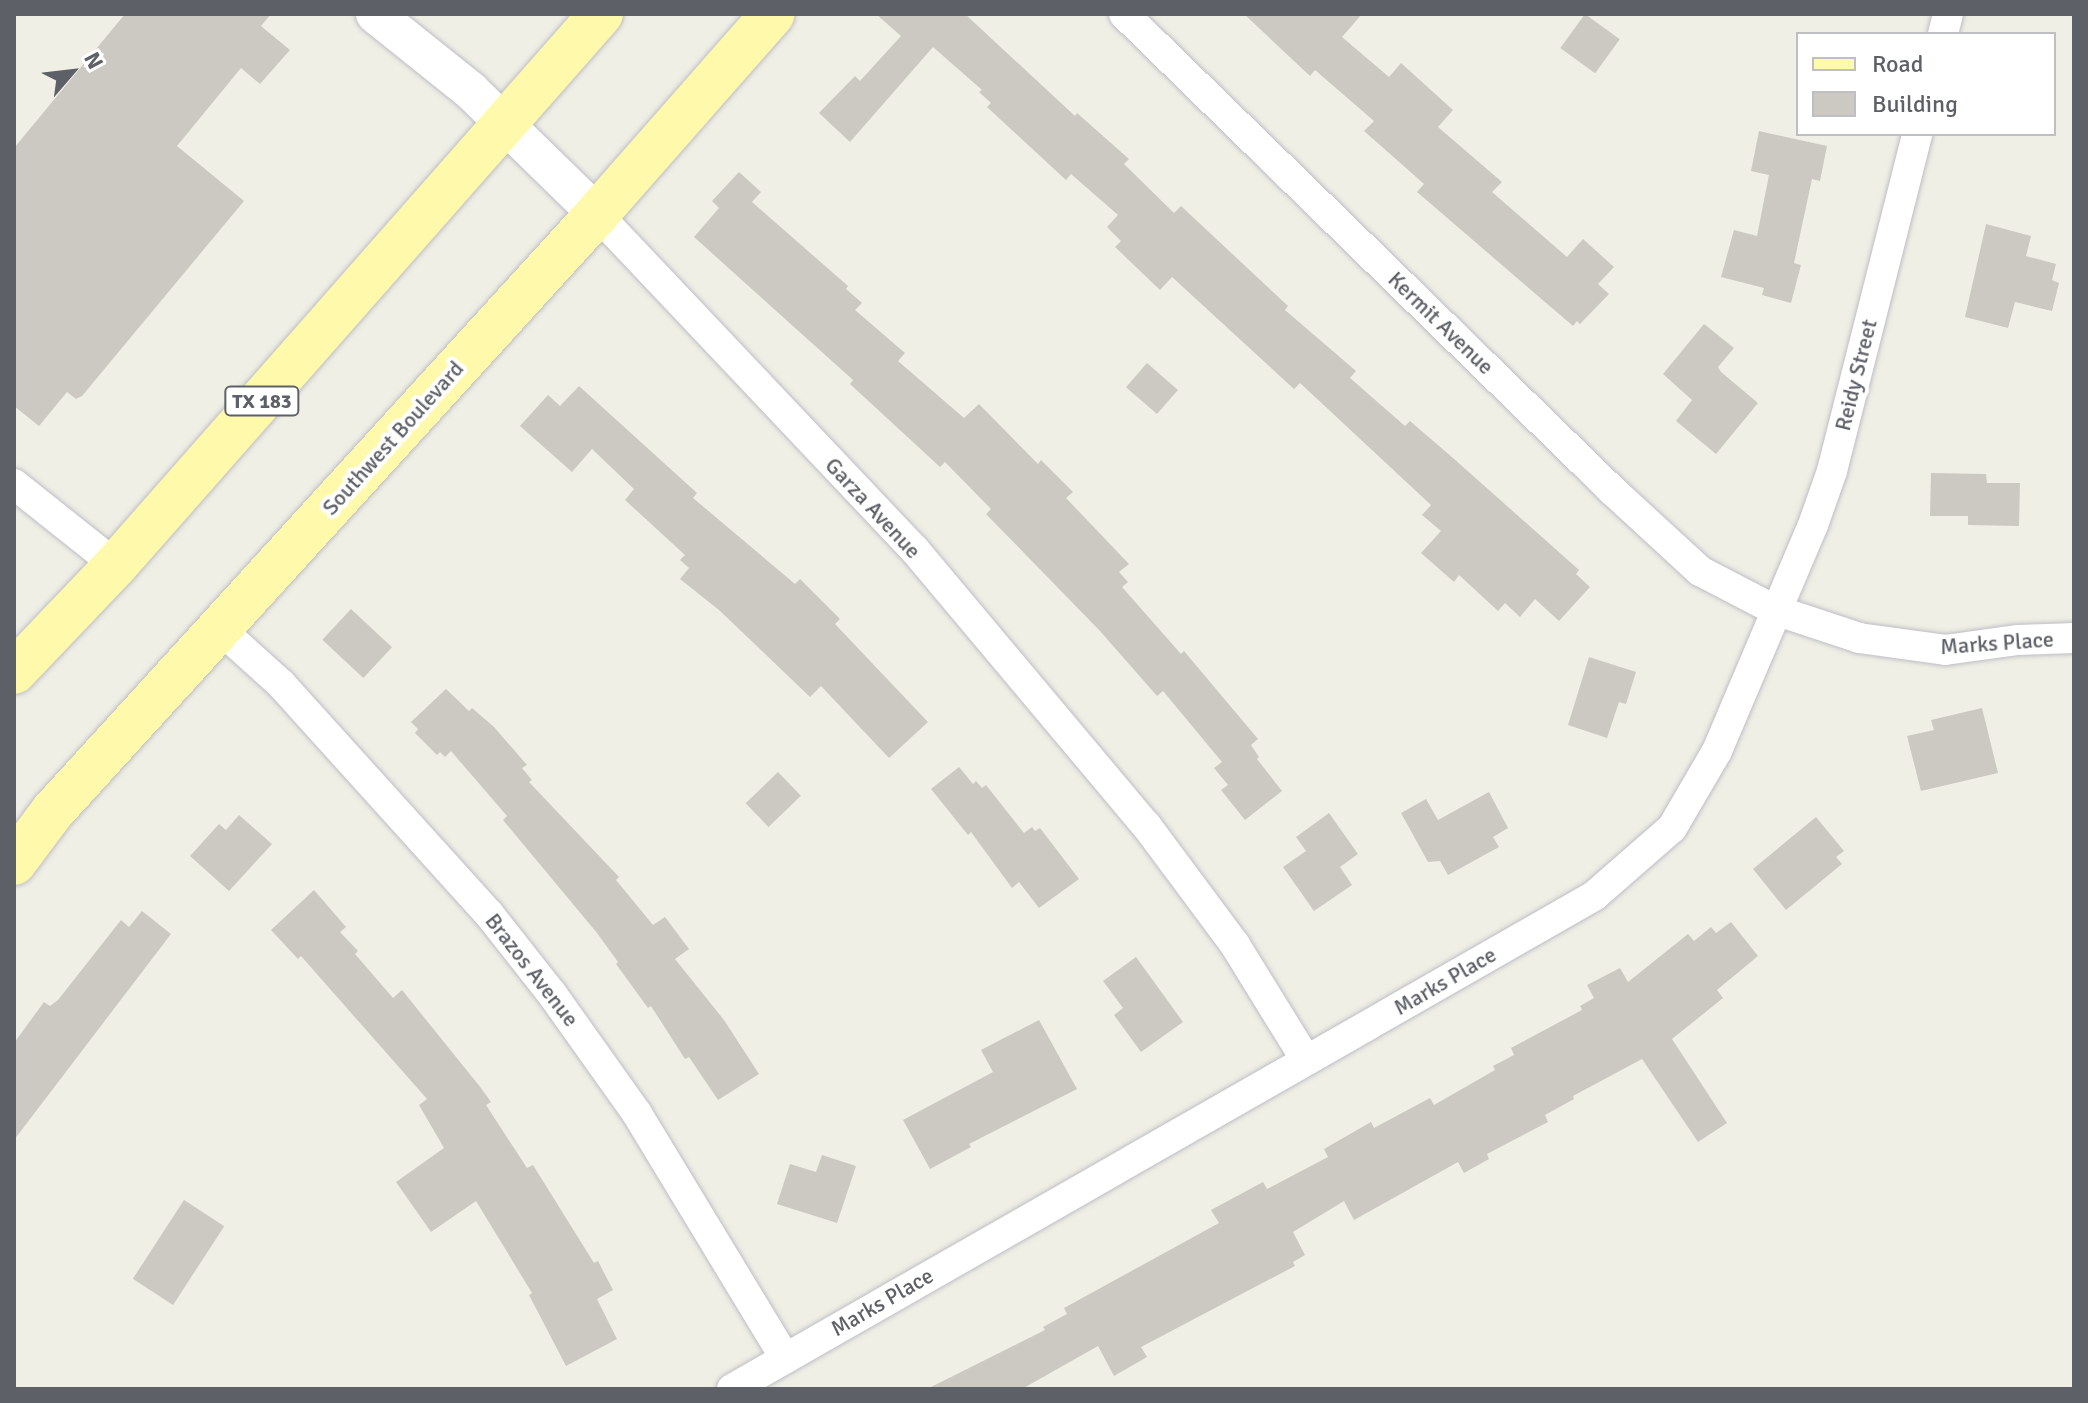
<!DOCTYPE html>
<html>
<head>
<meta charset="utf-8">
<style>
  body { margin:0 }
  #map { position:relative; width:2088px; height:1403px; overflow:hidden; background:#f0efe5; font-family:Signika,sans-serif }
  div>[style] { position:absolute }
  .building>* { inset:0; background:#cbc9c2; transform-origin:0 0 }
  .roads { filter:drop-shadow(0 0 2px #bdbec5) drop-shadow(0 0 2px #bdbec5) }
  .minor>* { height:30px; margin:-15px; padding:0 15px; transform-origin:15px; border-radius:15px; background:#fff }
  .tertiary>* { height:38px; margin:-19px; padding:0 19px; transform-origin:19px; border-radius:19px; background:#fff }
  .primary>* { height:44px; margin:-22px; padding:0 22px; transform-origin:22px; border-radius:22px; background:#fffaab }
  span { translate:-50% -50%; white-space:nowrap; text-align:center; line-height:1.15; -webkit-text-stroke:8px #fff; paint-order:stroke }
  .shield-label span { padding:2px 6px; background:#fff; border:2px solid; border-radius:6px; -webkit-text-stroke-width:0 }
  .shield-label { font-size:20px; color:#5d6067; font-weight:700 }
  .street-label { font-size:22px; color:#5d6067 }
  .frame { position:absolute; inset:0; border:16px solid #5d6067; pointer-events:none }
  .legend { position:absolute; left:1796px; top:32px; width:260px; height:104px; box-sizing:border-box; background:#fff; border:2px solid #bebfc2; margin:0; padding:10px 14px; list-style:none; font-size:24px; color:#5d6067 }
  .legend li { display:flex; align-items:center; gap:16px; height:40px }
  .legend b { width:40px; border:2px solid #bebfc2 }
  .north { position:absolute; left:32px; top:32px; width:80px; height:80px; -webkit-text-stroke:6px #fff; paint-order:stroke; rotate:62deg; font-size:22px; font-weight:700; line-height:32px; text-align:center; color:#5d6067 }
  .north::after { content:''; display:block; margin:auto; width:28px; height:36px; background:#5d6067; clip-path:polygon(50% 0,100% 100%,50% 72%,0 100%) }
</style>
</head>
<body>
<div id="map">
  <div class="building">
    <div style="clip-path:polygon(125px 14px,271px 14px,261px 26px,290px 50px,260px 84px,241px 68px,177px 146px,244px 201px,82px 396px,76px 399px,67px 392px,39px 426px,14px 406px,14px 148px)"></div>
    <div style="clip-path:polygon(876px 14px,965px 14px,1075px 116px,1077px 113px,1129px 159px,1124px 164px,1174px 213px,1181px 206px,1288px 306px,1285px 310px,1356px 371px,1350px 378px,1405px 426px,1410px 421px,1453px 458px,1579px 570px,1576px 574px,1590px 587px,1559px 621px,1535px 599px,1520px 617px,1505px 603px,1498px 611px,1459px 575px,1454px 582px,1421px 553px,1441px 531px,1422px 515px,1431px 505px,1300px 383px,1294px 389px,1172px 277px,1160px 290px,1115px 247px,1121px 241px,1107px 227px,1118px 215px,1071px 174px,1066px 180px,987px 107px,991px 103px,979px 92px,982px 90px,933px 47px,850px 142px,819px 113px,855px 76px,860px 81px,901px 36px)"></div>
    <div style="clip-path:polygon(1244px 14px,1362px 14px,1342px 37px,1389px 77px,1401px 63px,1453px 110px,1438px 127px,1502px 182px,1492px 192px,1567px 257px,1583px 239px,1614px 267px,1598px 284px,1609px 294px,1580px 324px,1577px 321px,1573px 326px,1417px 192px,1424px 184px,1364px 131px,1374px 121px,1315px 70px,1310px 76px)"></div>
    <div style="left:1585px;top:14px;width:43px;height:42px;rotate:36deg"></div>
    <div style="clip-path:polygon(1759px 131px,1827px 146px,1820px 181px,1812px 179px,1794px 263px,1801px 265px,1791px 303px,1762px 295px,1764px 288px,1721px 277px,1734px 230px,1757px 236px,1769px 175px,1751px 171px)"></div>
    <div style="clip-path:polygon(739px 172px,761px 192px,752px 202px,848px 286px,846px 289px,862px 303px,855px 310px,905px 353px,898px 361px,964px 418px,979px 404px,1038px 464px,1041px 460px,1073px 492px,1066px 498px,1129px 564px,1119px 572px,1128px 582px,1122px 587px,1181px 654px,1184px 651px,1258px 739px,1251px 745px,1259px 757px,1257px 759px,1282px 791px,1245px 820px,1221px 790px,1228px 785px,1214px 768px,1222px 762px,1163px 691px,1157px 696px,1100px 631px,986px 514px,991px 509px,945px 462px,940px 467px,850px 384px,853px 380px,694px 237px,719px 208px,712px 201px)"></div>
    <div style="clip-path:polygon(1986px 224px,2031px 236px,2026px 256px,2056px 264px,2052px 280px,2059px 283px,2052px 311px,2015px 302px,2008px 328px,1965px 317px)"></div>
    <div style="clip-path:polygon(1704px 324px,1734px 348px,1718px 367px,1721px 372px,1758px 403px,1716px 454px,1676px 421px,1692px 400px,1663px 374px)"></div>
    <div style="left:1147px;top:363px;width:41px;height:32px;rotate:41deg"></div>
    <div style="clip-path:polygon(579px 386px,697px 493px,693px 498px,795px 584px,800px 579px,840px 619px,835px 624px,928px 722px,889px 758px,821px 686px,810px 697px,719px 610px,680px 579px,689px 568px,680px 560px,685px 555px,625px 500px,634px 489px,592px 449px,572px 472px,520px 426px,548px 395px,560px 406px)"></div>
    <div style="clip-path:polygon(1931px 473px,1986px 474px,1987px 483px,2020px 483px,2019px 526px,1968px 525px,1968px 516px,1930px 516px)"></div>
    <div style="left:351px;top:609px;width:56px;height:42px;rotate:43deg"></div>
    <div style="clip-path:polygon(1589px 657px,1636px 672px,1626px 704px,1619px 702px,1607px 738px,1568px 725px)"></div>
    <div style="clip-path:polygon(446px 689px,469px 711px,472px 708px,494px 727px,527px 765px,522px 768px,532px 780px,529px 782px,619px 877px,616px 880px,653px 925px,665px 917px,689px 949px,675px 959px,724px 1020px,759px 1074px,718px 1100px,689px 1057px,685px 1059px,651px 1006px,648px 1008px,616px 964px,618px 962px,597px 933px,503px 820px,507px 816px,451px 751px,445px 757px,440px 752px,437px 755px,415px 733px,418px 729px,411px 722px)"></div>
    <div style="clip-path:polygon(1982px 708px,1998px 773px,1921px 791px,1907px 736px,1934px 730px,1931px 720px)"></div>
    <div style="clip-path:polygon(959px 767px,973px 784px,976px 781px,982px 788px,986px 785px,1024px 833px,1032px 827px,1035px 831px,1040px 828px,1079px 879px,1039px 908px,1019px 882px,1012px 888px,971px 832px,968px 835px,931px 789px)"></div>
    <div style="left:778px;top:772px;width:33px;height:45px;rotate:46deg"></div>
    <div style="clip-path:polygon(1489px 792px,1508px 828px,1493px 837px,1499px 847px,1448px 875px,1440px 861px,1428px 862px,1401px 813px,1426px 799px,1438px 820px)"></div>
    <div style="clip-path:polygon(1329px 813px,1358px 854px,1340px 867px,1352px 885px,1314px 911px,1283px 867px,1306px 851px,1296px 837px)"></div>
    <div style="clip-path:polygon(239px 815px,272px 844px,229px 891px,190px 856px,219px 824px,226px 830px)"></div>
    <div style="clip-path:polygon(1816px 817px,1844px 851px,1836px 857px,1842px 864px,1786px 910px,1753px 869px)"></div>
    <div style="clip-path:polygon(314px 890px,346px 927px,340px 932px,358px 951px,355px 954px,393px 998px,402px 990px,481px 1088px,491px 1102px,486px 1105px,527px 1168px,533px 1165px,594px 1263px,598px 1261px,613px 1290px,597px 1299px,617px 1339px,566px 1366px,529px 1295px,532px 1293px,476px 1201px,431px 1232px,396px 1182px,444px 1148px,419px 1105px,427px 1099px,301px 956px,298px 959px,271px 930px)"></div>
    <div style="clip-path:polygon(142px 911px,171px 934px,14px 1140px,14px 1043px,44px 1002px,50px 1006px,58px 1000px,121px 920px,129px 927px)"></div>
    <div style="clip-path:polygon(1731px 922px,1758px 956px,1717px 990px,1723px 998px,1672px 1039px,1727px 1123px,1698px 1142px,1642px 1059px,1573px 1096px,1574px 1099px,1545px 1115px,1548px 1122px,1487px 1154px,1489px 1159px,1464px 1173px,1458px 1162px,1354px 1220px,1344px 1201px,1293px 1232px,1305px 1255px,1293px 1262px,1295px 1266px,1141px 1347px,1147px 1357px,1114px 1376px,1098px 1346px,1022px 1389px,927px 1389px,1045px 1330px,1043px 1327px,1067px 1314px,1064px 1308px,1219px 1223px,1211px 1210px,1263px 1182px,1267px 1189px,1328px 1157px,1324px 1149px,1371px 1122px,1374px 1128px,1430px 1098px,1434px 1105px,1495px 1070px,1493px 1066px,1514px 1055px,1511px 1048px,1582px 1010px,1580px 1006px,1594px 998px,1587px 985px,1620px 968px,1628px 982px,1688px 934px,1694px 941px,1711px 927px,1716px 933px)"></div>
    <div style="clip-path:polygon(1136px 957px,1183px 1022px,1141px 1052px,1114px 1015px,1123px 1008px,1103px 981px)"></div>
    <div style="clip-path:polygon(1039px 1020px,1077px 1089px,969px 1144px,971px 1147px,930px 1169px,903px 1120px,993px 1072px,981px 1050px)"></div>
    <div style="clip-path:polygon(822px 1155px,856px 1166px,837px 1223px,777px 1204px,790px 1164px,816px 1172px)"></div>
    <div style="left:184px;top:1200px;width:48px;height:94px;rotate:33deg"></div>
  </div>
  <div class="roads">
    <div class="minor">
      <div style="left:1124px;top:14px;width:683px;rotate:44.29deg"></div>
      <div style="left:1613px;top:491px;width:118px;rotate:42.6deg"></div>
      <div style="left:1700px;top:571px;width:85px;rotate:27.5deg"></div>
      <div style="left:1775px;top:610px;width:89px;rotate:18.4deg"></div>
      <div style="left:1859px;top:638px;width:87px;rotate:7.9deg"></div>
      <div style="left:1945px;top:650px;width:74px;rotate:-7.8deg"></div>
      <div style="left:2018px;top:640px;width:56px;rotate:-2deg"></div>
      <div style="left:1943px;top:34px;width:21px;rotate:-76deg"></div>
      <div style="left:597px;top:214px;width:461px;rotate:46.6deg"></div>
      <div style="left:914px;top:549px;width:361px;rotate:50deg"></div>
      <div style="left:1146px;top:825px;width:149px;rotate:53.4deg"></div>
      <div style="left:1235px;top:945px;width:135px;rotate:58.3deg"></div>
      <div style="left:14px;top:484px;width:130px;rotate:38.5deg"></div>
      <div style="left:219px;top:628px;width:84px;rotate:42.1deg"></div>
      <div style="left:281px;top:684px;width:310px;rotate:47.9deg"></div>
      <div style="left:489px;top:914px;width:102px;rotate:51.8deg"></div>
      <div style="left:552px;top:994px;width:145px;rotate:54.6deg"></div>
      <div style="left:636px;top:1112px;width:288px;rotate:58.8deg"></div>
      <div style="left:732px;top:1389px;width:993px;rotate:-29.77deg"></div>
      <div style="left:1594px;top:896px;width:103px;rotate:-41.1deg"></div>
      <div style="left:1672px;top:828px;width:89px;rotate:-59.7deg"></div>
      <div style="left:1717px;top:751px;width:246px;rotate:-67deg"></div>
      <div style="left:1813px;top:525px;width:57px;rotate:-70.6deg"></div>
      <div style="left:1832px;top:471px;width:348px;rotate:-75.8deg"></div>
    </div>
    <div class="tertiary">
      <div style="left:375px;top:14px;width:122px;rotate:38.7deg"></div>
      <div style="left:470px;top:90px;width:177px;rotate:44.3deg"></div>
    </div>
    <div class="primary">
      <div style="left:14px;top:672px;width:148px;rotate:-46.4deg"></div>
      <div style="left:116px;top:565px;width:734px;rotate:-48.65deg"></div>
      <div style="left:14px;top:863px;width:64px;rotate:-53.3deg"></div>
      <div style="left:52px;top:812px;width:809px;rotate:-47.65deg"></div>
      <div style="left:597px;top:214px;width:266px;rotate:-48.7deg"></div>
    </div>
  </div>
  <div class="shield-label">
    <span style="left:262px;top:401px">TX 183</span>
  </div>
  <div class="street-label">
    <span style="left:1441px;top:323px;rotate:44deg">Kermit Avenue</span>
    <span style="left:1856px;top:375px;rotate:-76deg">Reidy Street</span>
    <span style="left:393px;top:438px;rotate:-48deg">Southwest Boulevard</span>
    <span style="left:873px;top:508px;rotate:47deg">Garza Avenue</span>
    <span style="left:1997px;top:643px;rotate:-4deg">Marks Place</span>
    <span style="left:532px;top:970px;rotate:52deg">Brazos Avenue</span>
    <span style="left:1445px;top:981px;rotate:-30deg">Marks Place</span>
    <span style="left:882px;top:1302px;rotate:-30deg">Marks Place</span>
  </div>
  <div class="frame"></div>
  <ul class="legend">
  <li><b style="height:10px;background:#fffaab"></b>Road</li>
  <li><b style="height:22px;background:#cbc9c2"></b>Building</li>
  </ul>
  <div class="north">N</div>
</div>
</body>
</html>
